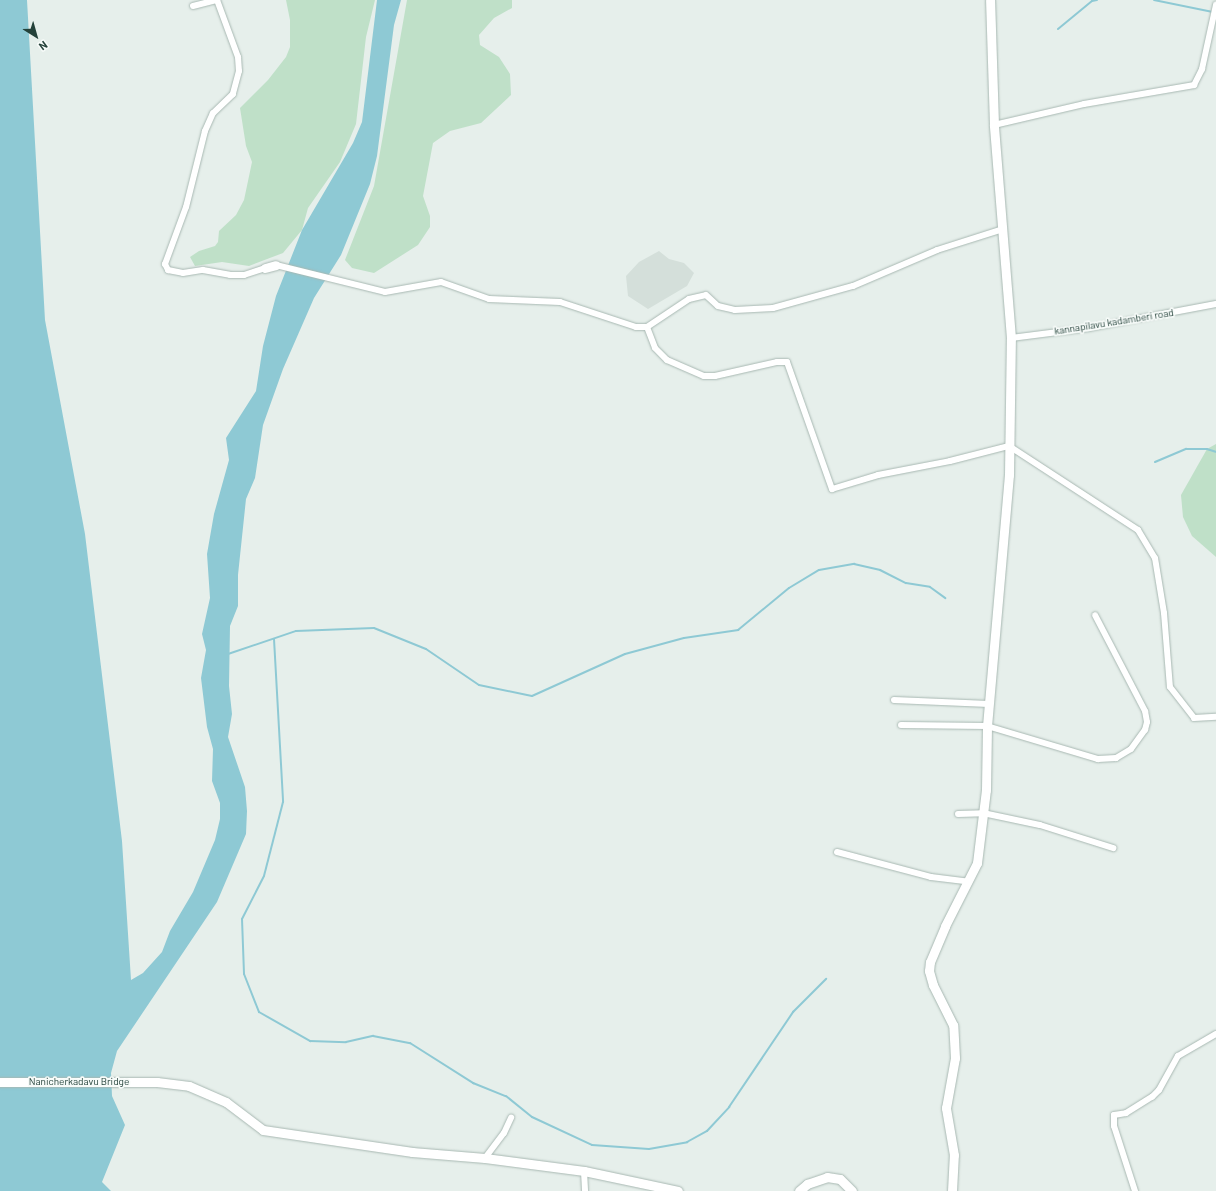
<!DOCTYPE html>
<html>
<head>
<meta charset="utf-8">
<style>
  body { margin:0 }
  #map { position:relative; width:1216px; height:1191px; overflow:hidden; background:#e6efeb; font-family:Barlow,sans-serif }
  div>[style] { position:absolute }
  .built>* { inset:0; background:#d4dfda }
  .green>* { inset:0; background:#bfe0c8 }
  .water>* { inset:0; background:#8ec9d4 }
  .stream>* { height:2px; margin:-1px; padding:0 1px; transform-origin:1px; border-radius:1px; background:#8ec9d4 }
  .roads { filter:drop-shadow(0 0 1px #a8b8b2) drop-shadow(0 0 1px #a8b8b2) }
  .street>* { height:6px; margin:-3px; padding:0 3px; transform-origin:3px; border-radius:3px; background:#fff }
  .secondary>* { height:9px; margin:-4.5px; padding:0 4.5px; transform-origin:4.5px; border-radius:4.5px; background:#fff }
  span { translate:-50% -50%; white-space:nowrap; text-align:center; line-height:1.15; -webkit-text-stroke:3.5px #f7fbf9; paint-order:stroke }
  .street-label { font-size:10px; color:#24423a }
  .north { position:absolute; left:16px; top:16px; width:40px; height:40px; -webkit-text-stroke:3px #f7fbf9; paint-order:stroke; rotate:143deg; font-size:11px; font-weight:700; line-height:16px; text-align:center; color:#24423a }
  .north::after { content:''; display:block; margin:auto; width:14px; height:18px; background:#24423a; clip-path:polygon(50% 0,100% 100%,50% 72%,0 100%) }
</style>
</head>
<body>
<div id="map">
  <div class="built">
    <div style="clip-path:polygon(659px 251px,669px 259px,684px 263px,694px 273px,687px 286px,648px 309px,628px 296px,626px 276px,639px 262px)"></div>
  </div>
  <div class="green">
    <div style="clip-path:polygon(286px 0,375px 0,366px 37px,356px 124px,340px 162px,308px 208px,302px 230px,283px 253px,249px 266px,222px 262px,195px 266px,190px 257px,199px 251px,215px 246px,218px 242px,219px 231px,236px 215px,244px 200px,252px 162px,246px 146px,240px 108px,268px 80px,286px 57px,290px 47px,290px 20px)"></div>
    <div style="clip-path:polygon(407px 0,512px 0,512px 8px,494px 18px,479px 35px,480px 45px,499px 57px,510px 74px,511px 95px,481px 123px,450px 131px,433px 143px,423px 196px,430px 216px,430px 227px,418px 245px,374px 273px,352px 268px,345px 260px,374px 186px)"></div>
    <div style="clip-path:polygon(1216px 444px,1216px 557px,1192px 536px,1183px 517px,1181px 495px,1207px 449px)"></div>
  </div>
  <div class="water">
    <div style="clip-path:polygon(0 0,27px 0,45px 320px,85px 534px,122px 841px,131px 980px,143px 973px,162px 952px,170px 931px,193px 892px,215px 840px,220px 819px,220px 803px,212px 781px,213px 749px,207px 727px,201px 678px,206px 650px,202px 634px,210px 598px,207px 554px,214px 514px,229px 460px,226px 438px,256px 391px,263px 346px,276px 296px,302px 230px,353px 143px,362px 122px,377px 0,401px 0,394px 25px,377px 156px,370px 184px,341px 255px,314px 298px,283px 369px,263px 425px,255px 478px,246px 499px,238px 575px,238px 606px,230px 626px,229px 686px,232px 714px,228px 737px,245px 787px,247px 811px,246px 834px,217px 902px,117px 1051px,111px 1073px,112px 1096px,125px 1125px,102px 1182px,111px 1191px,0 1191px)"></div>
  </div>
  <div class="stream">
    <div style="left:1154px;top:0;width:60px;rotate:11.5deg"></div>
    <div style="left:1058px;top:29px;width:44px;rotate:-39.5deg"></div>
    <div style="left:1092px;top:1px;width:5px;rotate:-11deg"></div>
    <div style="left:1155px;top:462px;width:34px;rotate:-23deg"></div>
    <div style="left:1186px;top:449px;width:21px"></div>
    <div style="left:1207px;top:449px;width:9px;rotate:18deg"></div>
    <div style="left:274px;top:639px;width:163px;rotate:86.8deg"></div>
    <div style="left:283px;top:802px;width:76px;rotate:104.4deg"></div>
    <div style="left:264px;top:876px;width:48px;rotate:117.1deg"></div>
    <div style="left:242px;top:919px;width:55px;rotate:87.9deg"></div>
    <div style="left:244px;top:974px;width:41px;rotate:68.5deg"></div>
    <div style="left:259px;top:1012px;width:59px;rotate:29.6deg"></div>
    <div style="left:310px;top:1041px;width:36px;rotate:2deg"></div>
    <div style="left:346px;top:1042px;width:28px;rotate:-13deg"></div>
    <div style="left:373px;top:1036px;width:38px;rotate:11deg"></div>
    <div style="left:410px;top:1043px;width:75px;rotate:32.4deg"></div>
    <div style="left:473px;top:1083px;width:35px;rotate:22deg"></div>
    <div style="left:506px;top:1096px;width:33px;rotate:39deg"></div>
    <div style="left:532px;top:1117px;width:66px;rotate:25deg"></div>
    <div style="left:592px;top:1145px;width:57px;rotate:4deg"></div>
    <div style="left:649px;top:1149px;width:39px;rotate:-10deg"></div>
    <div style="left:687px;top:1142px;width:23px;rotate:-29deg"></div>
    <div style="left:707px;top:1131px;width:33px;rotate:-47deg"></div>
    <div style="left:729px;top:1107px;width:115px;rotate:-56deg"></div>
    <div style="left:793px;top:1012px;width:47px;rotate:-45deg"></div>
    <div style="left:228px;top:654px;width:72px;rotate:-18.7deg"></div>
    <div style="left:296px;top:631px;width:78px;rotate:-2.2deg"></div>
    <div style="left:374px;top:628px;width:56px;rotate:22deg"></div>
    <div style="left:426px;top:649px;width:64px;rotate:34.2deg"></div>
    <div style="left:479px;top:685px;width:54px;rotate:11.7deg"></div>
    <div style="left:532px;top:696px;width:102px;rotate:-24.3deg"></div>
    <div style="left:625px;top:654px;width:61px;rotate:-15.2deg"></div>
    <div style="left:684px;top:638px;width:55px;rotate:-8.4deg"></div>
    <div style="left:738px;top:630px;width:66px;rotate:-39.5deg"></div>
    <div style="left:789px;top:588px;width:35px;rotate:-31deg"></div>
    <div style="left:819px;top:570px;width:36px;rotate:-10deg"></div>
    <div style="left:854px;top:564px;width:27px;rotate:13deg"></div>
    <div style="left:880px;top:570px;width:29px;rotate:27deg"></div>
    <div style="left:906px;top:583px;width:24px;rotate:9deg"></div>
    <div style="left:930px;top:587px;width:19px;rotate:36deg"></div>
  </div>
  <div class="roads">
    <div class="street">
      <div style="left:193px;top:6px;width:25px;rotate:-14deg"></div>
      <div style="left:217px;top:0;width:61px;rotate:69.8deg"></div>
      <div style="left:238px;top:57px;width:14px;rotate:86deg"></div>
      <div style="left:239px;top:71px;width:24px;rotate:105deg"></div>
      <div style="left:233px;top:94px;width:28px;rotate:136deg"></div>
      <div style="left:213px;top:113px;width:20px;rotate:114deg"></div>
      <div style="left:205px;top:131px;width:78px;rotate:104deg"></div>
      <div style="left:186px;top:207px;width:61px;rotate:110.2deg"></div>
      <div style="left:165px;top:264px;width:7px;rotate:63deg"></div>
      <div style="left:168px;top:270px;width:15px;rotate:11deg"></div>
      <div style="left:183px;top:273px;width:20px;rotate:-9deg"></div>
      <div style="left:203px;top:270px;width:27px;rotate:10deg"></div>
      <div style="left:230px;top:275px;width:14px"></div>
      <div style="left:244px;top:275px;width:22px;rotate:-18deg"></div>
      <div style="left:994px;top:125px;width:92px;rotate:-13.1deg"></div>
      <div style="left:1084px;top:104px;width:112px;rotate:-9.8deg"></div>
      <div style="left:1194px;top:85px;width:18px;rotate:-63deg"></div>
      <div style="left:1202px;top:69px;width:66px;rotate:-77.7deg"></div>
      <div style="left:276px;top:265px;width:112px;rotate:13.9deg"></div>
      <div style="left:385px;top:292px;width:57px;rotate:-10.1deg"></div>
      <div style="left:441px;top:282px;width:51px;rotate:19.5deg"></div>
      <div style="left:489px;top:299px;width:71px;rotate:2.4deg"></div>
      <div style="left:560px;top:302px;width:80px;rotate:18.2deg"></div>
      <div style="left:636px;top:327px;width:11px"></div>
      <div style="left:647px;top:327px;width:50px;rotate:-33.7deg"></div>
      <div style="left:689px;top:299px;width:17px;rotate:-13deg"></div>
      <div style="left:706px;top:295px;width:16px;rotate:43deg"></div>
      <div style="left:718px;top:306px;width:17px;rotate:13deg"></div>
      <div style="left:735px;top:310px;width:38px;rotate:-3deg"></div>
      <div style="left:773px;top:308px;width:83px;rotate:-15.4deg"></div>
      <div style="left:853px;top:286px;width:91px;rotate:-23.2deg"></div>
      <div style="left:937px;top:250px;width:69px;rotate:-17.7deg"></div>
      <div style="left:647px;top:327px;width:22px;rotate:69deg"></div>
      <div style="left:655px;top:348px;width:17px;rotate:45deg"></div>
      <div style="left:667px;top:360px;width:40px;rotate:23.4deg"></div>
      <div style="left:704px;top:376px;width:11px"></div>
      <div style="left:715px;top:376px;width:64px;rotate:-12.7deg"></div>
      <div style="left:777px;top:362px;width:10px"></div>
      <div style="left:787px;top:362px;width:135px;rotate:70.5deg"></div>
      <div style="left:832px;top:489px;width:48px;rotate:-16.9deg"></div>
      <div style="left:878px;top:475px;width:73px;rotate:-11deg"></div>
      <div style="left:950px;top:461px;width:61px;rotate:-14.3deg"></div>
      <div style="left:1009px;top:446px;width:154px;rotate:33.1deg"></div>
      <div style="left:1138px;top:530px;width:33px;rotate:59deg"></div>
      <div style="left:1155px;top:558px;width:56px;rotate:80.7deg"></div>
      <div style="left:1164px;top:613px;width:74px;rotate:85.4deg"></div>
      <div style="left:1170px;top:687px;width:39px;rotate:52deg"></div>
      <div style="left:1194px;top:718px;width:22px;rotate:-3deg"></div>
      <div style="left:1011px;top:338px;width:79px;rotate:-7.3deg"></div>
      <div style="left:1089px;top:328px;width:129px;rotate:-10.7deg"></div>
      <div style="left:894px;top:700px;width:95px;rotate:2.4deg"></div>
      <div style="left:901px;top:725px;width:86px;rotate:0.7deg"></div>
      <div style="left:987px;top:726px;width:116px;rotate:16.6deg"></div>
      <div style="left:1098px;top:759px;width:18px;rotate:-3deg"></div>
      <div style="left:1116px;top:758px;width:17px;rotate:-31deg"></div>
      <div style="left:1131px;top:749px;width:24px;rotate:-54deg"></div>
      <div style="left:1145px;top:730px;width:8px;rotate:-76deg"></div>
      <div style="left:1147px;top:722px;width:11px;rotate:-100deg"></div>
      <div style="left:1145px;top:711px;width:108px;rotate:-117.5deg"></div>
      <div style="left:958px;top:814px;width:25px;rotate:-2deg"></div>
      <div style="left:983px;top:813px;width:58px;rotate:11.9deg"></div>
      <div style="left:1040px;top:825px;width:77px;rotate:17.5deg"></div>
      <div style="left:837px;top:852px;width:97px;rotate:14.9deg"></div>
      <div style="left:931px;top:877px;width:38px;rotate:7deg"></div>
      <div style="left:485px;top:1158px;width:31px;rotate:-53deg"></div>
      <div style="left:504px;top:1133px;width:17px;rotate:-65deg"></div>
      <div style="left:584px;top:1171px;width:20px;rotate:87deg"></div>
      <div style="left:1135px;top:1191px;width:68px;rotate:-107.9deg"></div>
      <div style="left:1114px;top:1126px;width:11px;rotate:-90deg"></div>
      <div style="left:1114px;top:1115px;width:12px;rotate:-9deg"></div>
      <div style="left:1126px;top:1113px;width:31px;rotate:-32deg"></div>
      <div style="left:1152px;top:1097px;width:10px;rotate:-45deg"></div>
      <div style="left:1159px;top:1090px;width:39px;rotate:-61deg"></div>
      <div style="left:1178px;top:1056px;width:44px;rotate:-30.1deg"></div>
    </div>
    <div class="secondary">
      <div style="left:265px;top:268px;width:11px;rotate:-15deg"></div>
      <div style="left:0;top:1082px;width:157px"></div>
      <div style="left:157px;top:1082px;width:32px;rotate:7deg"></div>
      <div style="left:189px;top:1086px;width:40px;rotate:23.4deg"></div>
      <div style="left:226px;top:1102px;width:46px;rotate:37.1deg"></div>
      <div style="left:263px;top:1130px;width:151px;rotate:8.4deg"></div>
      <div style="left:412px;top:1152px;width:73px;rotate:4.7deg"></div>
      <div style="left:485px;top:1158px;width:100px;rotate:7.5deg"></div>
      <div style="left:584px;top:1171px;width:96px;rotate:12deg"></div>
      <div style="left:799px;top:1191px;width:11px;rotate:-41deg"></div>
      <div style="left:807px;top:1184px;width:21px;rotate:-19deg"></div>
      <div style="left:827px;top:1177px;width:13px;rotate:9deg"></div>
      <div style="left:840px;top:1179px;width:17px;rotate:45deg"></div>
      <div style="left:952px;top:1191px;width:36px;rotate:-87deg"></div>
      <div style="left:954px;top:1155px;width:48px;rotate:-99.7deg"></div>
      <div style="left:946px;top:1108px;width:51px;rotate:-79.8deg"></div>
      <div style="left:955px;top:1058px;width:33px;rotate:-93deg"></div>
      <div style="left:953px;top:1025px;width:45px;rotate:-116.6deg"></div>
      <div style="left:933px;top:985px;width:15px;rotate:-106deg"></div>
      <div style="left:929px;top:971px;width:9px;rotate:-84deg"></div>
      <div style="left:930px;top:962px;width:39px;rotate:-67deg"></div>
      <div style="left:945px;top:926px;width:71px;rotate:-63.1deg"></div>
      <div style="left:977px;top:863px;width:74px;rotate:-83deg"></div>
      <div style="left:986px;top:790px;width:64px;rotate:-89.1deg"></div>
      <div style="left:987px;top:726px;width:252px;rotate:-85deg"></div>
      <div style="left:1009px;top:475px;width:137px;rotate:-89.2deg"></div>
      <div style="left:1011px;top:338px;width:214px;rotate:-94.6deg"></div>
      <div style="left:994px;top:125px;width:125px;rotate:-91.8deg"></div>
    </div>
  </div>
  <div class="street-label">
    <span style="left:1114px;top:322px;rotate:-9deg">kannapilavu kadamberi road</span>
    <span style="left:79px;top:1082px">Nanicherkadavu Bridge</span>
  </div>
  <div class="north">N</div>
</div>
</body>
</html>
